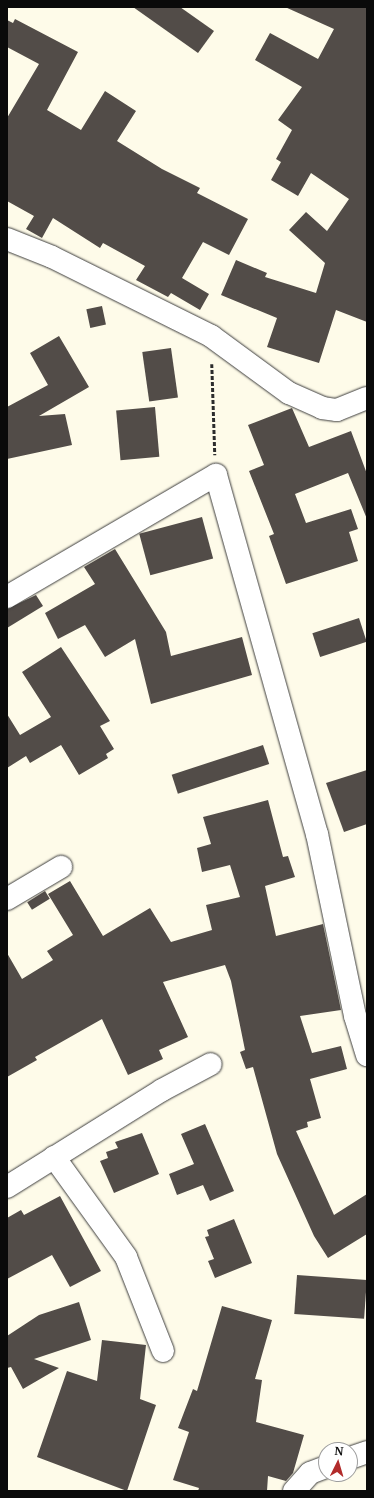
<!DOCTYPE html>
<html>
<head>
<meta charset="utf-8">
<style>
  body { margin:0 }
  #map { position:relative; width:374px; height:1498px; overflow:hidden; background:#fefbe9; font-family:Merriweather,serif }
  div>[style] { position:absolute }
  .building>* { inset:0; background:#524c48; transform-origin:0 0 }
  .path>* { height:2.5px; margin-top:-1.25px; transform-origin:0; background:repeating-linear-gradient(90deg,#2c2c2c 0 4px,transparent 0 6px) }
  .roads { filter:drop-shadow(0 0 1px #3d3d3d) drop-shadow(0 0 1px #3d3d3d) }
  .minor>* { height:22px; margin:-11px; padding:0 11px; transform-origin:11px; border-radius:11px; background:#fff }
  span { translate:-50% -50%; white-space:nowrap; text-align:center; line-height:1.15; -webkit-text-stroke:4px #fff; paint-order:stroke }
  .frame { position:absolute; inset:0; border:8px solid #0a0a0a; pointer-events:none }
  .north { position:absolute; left:318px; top:1442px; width:40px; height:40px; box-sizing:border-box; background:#fff; border:1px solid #9d9d9d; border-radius:50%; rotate:5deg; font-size:11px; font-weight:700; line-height:16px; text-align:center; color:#0a0a0a }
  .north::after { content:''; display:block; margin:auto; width:14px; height:18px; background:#b22b2b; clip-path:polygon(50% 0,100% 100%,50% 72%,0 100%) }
</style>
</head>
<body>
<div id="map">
  <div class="building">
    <div style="clip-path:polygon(133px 7px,180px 7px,214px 31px,198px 53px)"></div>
    <div style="clip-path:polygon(285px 7px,367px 7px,367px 322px,336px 310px,319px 363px,267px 347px,277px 318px,221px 295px,236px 260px,267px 273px,265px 277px,316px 293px,325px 263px,289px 230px,306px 212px,327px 231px,349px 199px,311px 173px,298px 196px,271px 180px,281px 162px,276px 159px,292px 130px,278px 120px,302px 87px,255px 60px,270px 33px,318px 59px,334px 29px)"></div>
    <div style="clip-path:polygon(15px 19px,78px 52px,47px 110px,81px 130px,105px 91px,136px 111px,117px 141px,162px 169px,200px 188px,197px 193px,248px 219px,229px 255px,203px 242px,182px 278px,209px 294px,200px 310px,171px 293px,168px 297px,136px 280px,145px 266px,103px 243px,100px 248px,53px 218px,42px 238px,26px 229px,34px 216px,7px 201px,7px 118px,39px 64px,7px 47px,7px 20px,13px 23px)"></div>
    <div style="left:102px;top:306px;width:19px;height:16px;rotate:78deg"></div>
    <div style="clip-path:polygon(59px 336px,89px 387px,39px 416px,65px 414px,72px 445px,7px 459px,7px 407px,48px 385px,30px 353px)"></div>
    <div style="left:171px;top:348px;width:50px;height:29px;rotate:82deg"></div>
    <div style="left:155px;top:407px;width:50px;height:39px;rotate:85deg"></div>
    <div style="clip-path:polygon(292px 408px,309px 447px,351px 431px,367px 474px,367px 519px,348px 473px,295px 494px,306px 523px,351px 509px,358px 529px,349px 532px,358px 561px,286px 584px,269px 536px,274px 534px,249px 471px,264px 465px,248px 425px)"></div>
    <div style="left:202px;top:517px;width:43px;height:65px;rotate:75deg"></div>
    <div style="clip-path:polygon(115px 549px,166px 632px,171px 656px,242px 637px,252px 675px,151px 704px,135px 639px,105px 657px,85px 625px,58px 639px,45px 613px,95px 584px,84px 567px)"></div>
    <div style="clip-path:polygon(36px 595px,43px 606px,7px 628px,7px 609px)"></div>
    <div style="left:359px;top:618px;width:25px;height:49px;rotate:72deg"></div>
    <div style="clip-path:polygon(61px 647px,110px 721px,100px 726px,114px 749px,106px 754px,108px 758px,79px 775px,61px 745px,30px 763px,26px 756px,7px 768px,7px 714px,20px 735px,51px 717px,22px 672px)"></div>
    <div style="left:263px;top:745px;width:20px;height:96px;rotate:72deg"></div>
    <div style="clip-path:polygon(367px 770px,367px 824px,344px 832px,326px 783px)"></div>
    <div style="clip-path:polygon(268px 800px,283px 857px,288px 856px,295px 877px,265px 886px,276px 936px,323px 924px,341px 1010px,300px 1016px,312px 1053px,341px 1046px,347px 1069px,310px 1079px,321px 1118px,307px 1122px,308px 1127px,296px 1131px,334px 1215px,367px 1194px,367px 1234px,328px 1258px,314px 1236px,277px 1154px,253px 1067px,246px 1069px,240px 1052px,245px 1050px,231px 981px,225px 965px,163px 982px,188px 1037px,159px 1050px,163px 1059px,128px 1075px,102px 1019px,35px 1057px,37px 1060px,7px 1077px,7px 953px,22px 979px,53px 960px,47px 951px,73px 935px,48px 894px,70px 881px,103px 936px,150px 908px,171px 942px,212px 930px,206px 905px,240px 897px,230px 865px,202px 872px,197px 848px,211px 844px,203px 817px)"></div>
    <div style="left:45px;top:891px;width:9px;height:21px;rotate:58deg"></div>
    <div style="clip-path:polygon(205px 1124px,234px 1191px,210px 1201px,203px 1185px,177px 1195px,169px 1174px,194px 1164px,181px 1134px)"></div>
    <div style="clip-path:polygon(142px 1133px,159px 1174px,114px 1193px,100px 1161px,108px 1158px,106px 1152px,118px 1148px,115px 1142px)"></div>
    <div style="clip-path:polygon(60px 1196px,101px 1271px,70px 1287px,52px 1255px,7px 1279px,7px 1218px,21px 1210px,24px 1215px)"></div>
    <div style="clip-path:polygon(234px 1219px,252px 1263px,215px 1278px,208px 1261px,214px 1259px,205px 1237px,209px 1236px,207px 1230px)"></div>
    <div style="left:297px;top:1275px;width:70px;height:39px;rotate:4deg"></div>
    <div style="clip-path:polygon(79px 1302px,91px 1340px,34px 1359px,59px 1368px,23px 1389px,11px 1367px,7px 1368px,7px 1336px,39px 1315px)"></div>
    <div style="clip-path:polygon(222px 1306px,272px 1320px,255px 1379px,262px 1380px,256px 1422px,304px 1435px,293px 1473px,286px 1481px,268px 1476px,267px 1491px,198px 1491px,199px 1488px,173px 1480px,189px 1432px,178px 1428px,193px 1389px,197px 1391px)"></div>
    <div style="clip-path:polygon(102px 1340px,146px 1345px,140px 1399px,156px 1405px,127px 1491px,37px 1457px,67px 1371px,97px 1381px)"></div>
  </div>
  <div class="path">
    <div style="left:212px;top:364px;width:91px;rotate:88.1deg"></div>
  </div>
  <div class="roads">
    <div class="minor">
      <div style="left:7px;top:239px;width:48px;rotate:21.8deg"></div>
      <div style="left:52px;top:257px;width:178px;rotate:26.4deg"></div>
      <div style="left:211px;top:336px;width:97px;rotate:36.2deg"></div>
      <div style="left:289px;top:393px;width:36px;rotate:24deg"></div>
      <div style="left:322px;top:408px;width:15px;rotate:8deg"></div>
      <div style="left:337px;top:410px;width:32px;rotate:-22deg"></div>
      <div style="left:7px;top:597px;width:242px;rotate:-30.3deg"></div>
      <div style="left:216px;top:475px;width:373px;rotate:74.3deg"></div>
      <div style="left:317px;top:834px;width:186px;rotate:78.2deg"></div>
      <div style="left:355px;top:1016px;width:41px;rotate:72.9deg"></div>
      <div style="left:7px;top:899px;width:63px;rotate:-30.7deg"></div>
      <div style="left:54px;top:1157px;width:123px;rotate:54.2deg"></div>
      <div style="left:126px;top:1257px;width:101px;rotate:68.5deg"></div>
      <div style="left:7px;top:1187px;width:183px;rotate:-32deg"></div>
      <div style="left:162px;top:1090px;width:55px;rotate:-28deg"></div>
      <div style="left:350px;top:1458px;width:18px;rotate:-19deg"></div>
      <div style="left:294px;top:1491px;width:24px;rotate:-48deg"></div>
      <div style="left:310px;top:1473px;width:17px;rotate:-21deg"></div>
    </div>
  </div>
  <div class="frame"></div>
  <div class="north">N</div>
</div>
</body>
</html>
